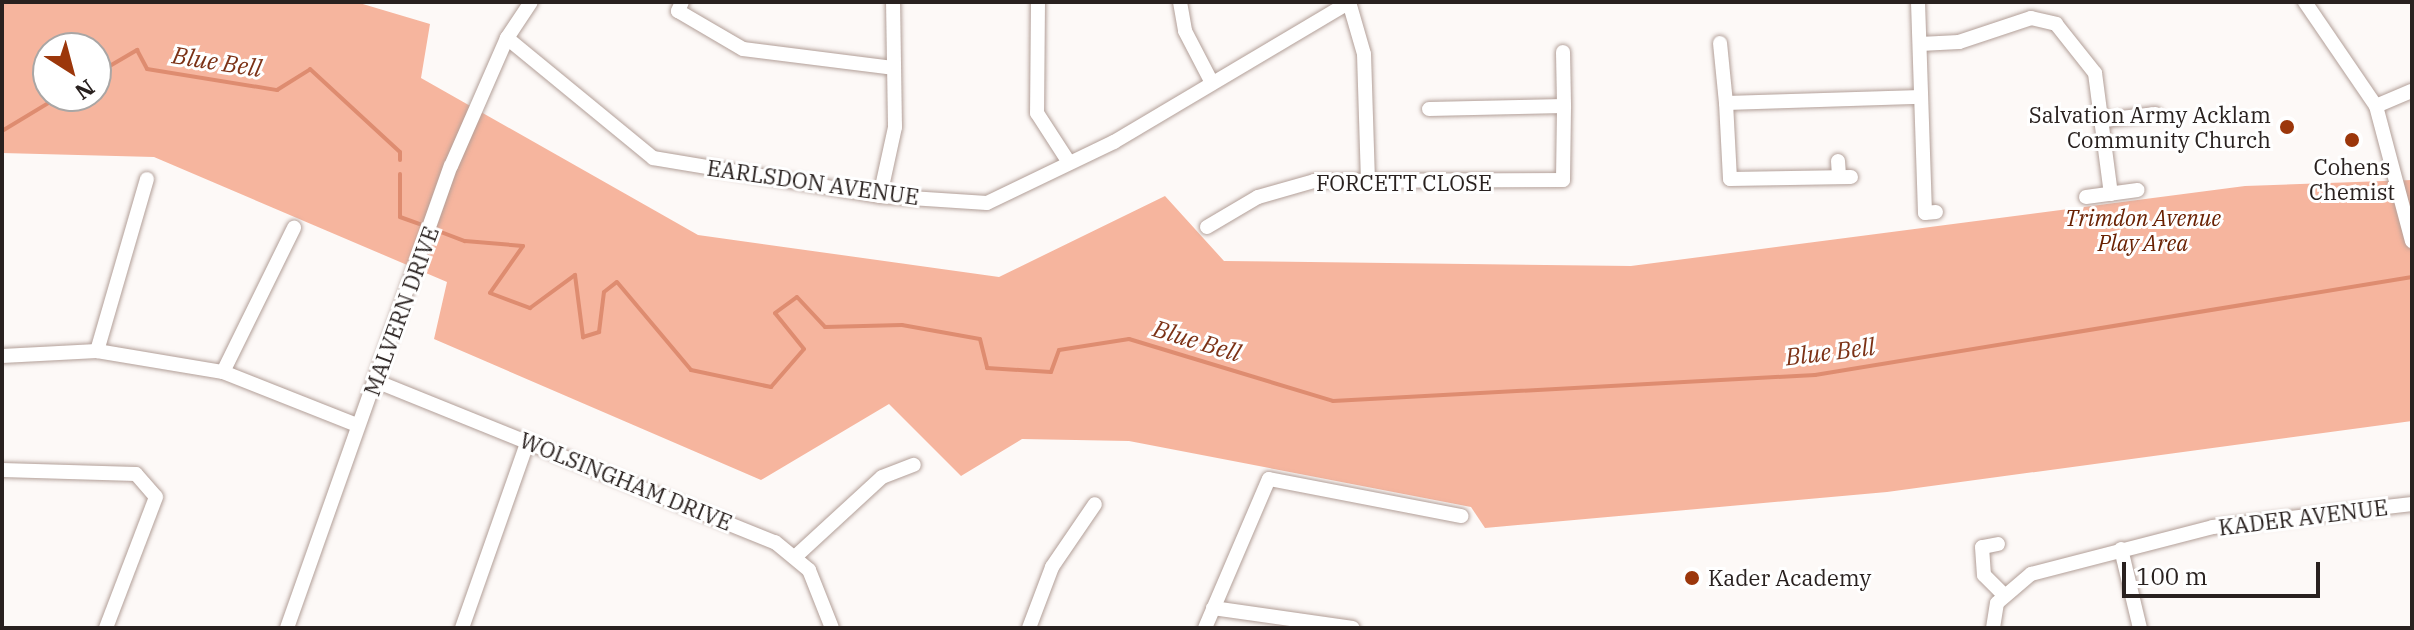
<!DOCTYPE html>
<html>
<head>
<meta charset="utf-8">
<style>
  body { margin:0 }
  #map { position:relative; width:2414px; height:630px; overflow:hidden; background:#fdf9f7; font-family:"IBM Plex Serif",serif }
  div>[style] { position:absolute }
  .green>* { inset:0; background:#f6b59e }
  .stream>* { height:4px; margin:-2px; padding:0 2px; transform-origin:2px; border-radius:2px; background:#de8c70 }
  .roads { filter:drop-shadow(0 0 2px #b29f98) drop-shadow(0 0 2px #b29f98) }
  .street>* { height:14px; margin:-7px; padding:0 7px; transform-origin:7px; border-radius:7px; background:#fff }
  .dots>* { width:22px; height:22px; translate:-50% -50%; box-sizing:border-box; border:4px solid #fff; border-radius:50% }
  span { translate:-50% -50%; white-space:nowrap; text-align:center; line-height:1.15; -webkit-text-stroke:6px #fff; paint-order:stroke }
  .poi-label { font-size:22px; color:#29211f }
  .right { translate:-100% -50%; text-align:right }
  .left { translate:0 -50%; text-align:left }
  .street-label { font-size:22px; color:#29211f }
  .park-label { font-size:22px; color:#692102; font-style:italic }
  .water-label { font-size:24px; color:#7c3216; font-style:italic }
  .frame { position:absolute; inset:0; border:4px solid #29211f; pointer-events:none }
  .north { position:absolute; left:32px; top:32px; width:80px; height:80px; box-sizing:border-box; background:#fff; border:2px solid #a9a6a5; border-radius:50%; rotate:144deg; font-size:22px; font-weight:700; line-height:32px; text-align:center; color:#29211f }
  .north::after { content:''; display:block; margin:auto; width:28px; height:36px; background:#9c370b; clip-path:polygon(50% 0,100% 100%,50% 72%,0 100%) }
  .scale { position:absolute; left:2122px; top:562px; width:198px; height:36px; box-sizing:border-box; border:4px solid #29211f; border-top:0; padding-left:10px; font-size:24px; line-height:28px; white-space:nowrap; color:#29211f; -webkit-text-stroke:6px #fff; paint-order:stroke }
</style>
</head>
<body>
<div id="map">
  <div class="green">
    <div style="clip-path:polygon(evenodd,2px 2px,356px 2px,430px 24px,421px 78px,698px 235px,999px 277px,1165px 196px,1224px 261px,1631px 266px,2245px 186px,2412px 180px,2412px 421px,1887px 492px,1485px 528px,1471px 507px,1129px 441px,1022px 439px,961px 476px,889px 404px,761px 480px,434px 339px,447px 282px,154px 157px,2px 153px,2px 2px,48px 48px,96px 48px,96px 96px,48px 96px,48px 48px)"></div>
  </div>
  <div class="stream">
    <div style="left:96px;top:74px;width:48px;rotate:-30.3deg"></div>
    <div style="left:137px;top:50px;width:21px;rotate:62deg"></div>
    <div style="left:147px;top:69px;width:132px;rotate:9.2deg"></div>
    <div style="left:277px;top:90px;width:39px;rotate:-32deg"></div>
    <div style="left:310px;top:69px;width:122px;rotate:42.7deg"></div>
    <div style="left:400px;top:152px;width:8px;rotate:90deg"></div>
    <div style="left:2px;top:131px;width:68px;rotate:-31.1deg"></div>
    <div style="left:400px;top:174px;width:43px;rotate:90deg"></div>
    <div style="left:400px;top:217px;width:27px;rotate:20deg"></div>
    <div style="left:433px;top:229px;width:34px;rotate:21deg"></div>
    <div style="left:465px;top:241px;width:58px;rotate:4.9deg"></div>
    <div style="left:523px;top:246px;width:57px;rotate:125.1deg"></div>
    <div style="left:490px;top:293px;width:43px;rotate:20.6deg"></div>
    <div style="left:530px;top:308px;width:56px;rotate:-36.3deg"></div>
    <div style="left:575px;top:275px;width:63px;rotate:82.6deg"></div>
    <div style="left:583px;top:337px;width:17px;rotate:-17deg"></div>
    <div style="left:599px;top:332px;width:40px;rotate:-82.9deg"></div>
    <div style="left:604px;top:292px;width:16px;rotate:-38deg"></div>
    <div style="left:617px;top:282px;width:115px;rotate:49.9deg"></div>
    <div style="left:691px;top:370px;width:82px;rotate:12deg"></div>
    <div style="left:771px;top:387px;width:50px;rotate:-49deg"></div>
    <div style="left:804px;top:349px;width:46px;rotate:-128.9deg"></div>
    <div style="left:775px;top:313px;width:27px;rotate:-36deg"></div>
    <div style="left:797px;top:297px;width:41px;rotate:47deg"></div>
    <div style="left:825px;top:327px;width:77px;rotate:-1.5deg"></div>
    <div style="left:902px;top:325px;width:79px;rotate:10.2deg"></div>
    <div style="left:980px;top:339px;width:30px;rotate:76deg"></div>
    <div style="left:987px;top:368px;width:64px;rotate:3.6deg"></div>
    <div style="left:1051px;top:372px;width:23px;rotate:-70deg"></div>
    <div style="left:1059px;top:350px;width:71px;rotate:-8.9deg"></div>
    <div style="left:1129px;top:339px;width:213px;rotate:16.9deg"></div>
    <div style="left:1333px;top:401px;width:483px;rotate:-3.1deg"></div>
    <div style="left:1815px;top:375px;width:605px;rotate:-9.32deg"></div>
  </div>
  <div class="roads">
    <div class="street">
      <div style="left:682px;top:2px;width:10px;rotate:114deg"></div>
      <div style="left:678px;top:11px;width:75px;rotate:30.3deg"></div>
      <div style="left:743px;top:49px;width:151px;rotate:7.2deg"></div>
      <div style="left:1038px;top:2px;width:111px;rotate:90.5deg"></div>
      <div style="left:1037px;top:113px;width:57px;rotate:57.1deg"></div>
      <div style="left:1180px;top:2px;width:29px;rotate:80deg"></div>
      <div style="left:1185px;top:31px;width:56px;rotate:62.5deg"></div>
      <div style="left:1349px;top:2px;width:54px;rotate:73.9deg"></div>
      <div style="left:1364px;top:54px;width:125px;rotate:88.2deg"></div>
      <div style="left:1918px;top:2px;width:211px;rotate:88.1deg"></div>
      <div style="left:1925px;top:213px;width:11px;rotate:-5deg"></div>
      <div style="left:2305px;top:2px;width:126px;rotate:55.7deg"></div>
      <div style="left:2376px;top:106px;width:140px;rotate:75.1deg"></div>
      <div style="left:507px;top:38px;width:189px;rotate:39.4deg"></div>
      <div style="left:653px;top:158px;width:230px;rotate:9.5deg"></div>
      <div style="left:880px;top:196px;width:107px;rotate:3.7deg"></div>
      <div style="left:987px;top:203px;width:141px;rotate:-25.7deg"></div>
      <div style="left:1114px;top:142px;width:274px;rotate:-30.7deg"></div>
      <div style="left:1720px;top:43px;width:60px;rotate:84.3deg"></div>
      <div style="left:1920px;top:44px;width:39px;rotate:-3deg"></div>
      <div style="left:1959px;top:42px;width:76px;rotate:-18.4deg"></div>
      <div style="left:2031px;top:18px;width:26px;rotate:13deg"></div>
      <div style="left:2056px;top:24px;width:63px;rotate:51.5deg"></div>
      <div style="left:2095px;top:73px;width:122px;rotate:82.5deg"></div>
      <div style="left:1563px;top:52px;width:54px;rotate:88.9deg"></div>
      <div style="left:2376px;top:106px;width:39px;rotate:-23deg"></div>
      <div style="left:2104px;top:120px;width:52px;rotate:-6.6deg"></div>
      <div style="left:1838px;top:161px;width:16px;rotate:86deg"></div>
      <div style="left:1851px;top:177px;width:121px;rotate:179.1deg"></div>
      <div style="left:1730px;top:179px;width:76px;rotate:-93deg"></div>
      <div style="left:1726px;top:103px;width:195px;rotate:-1.8deg"></div>
      <div style="left:880px;top:196px;width:71px;rotate:-77.7deg"></div>
      <div style="left:895px;top:127px;width:125px;rotate:-90.9deg"></div>
      <div style="left:2086px;top:197px;width:52px;rotate:-7.7deg"></div>
      <div style="left:1207px;top:227px;width:59px;rotate:-30.5deg"></div>
      <div style="left:1258px;top:197px;width:58px;rotate:-15.9deg"></div>
      <div style="left:1314px;top:181px;width:249px;rotate:-0.2deg"></div>
      <div style="left:1563px;top:180px;width:74px;rotate:-89.2deg"></div>
      <div style="left:1564px;top:106px;width:135px;rotate:178.7deg"></div>
      <div style="left:97px;top:351px;width:179px;rotate:-73.8deg"></div>
      <div style="left:2px;top:356px;width:95px;rotate:-3deg"></div>
      <div style="left:97px;top:351px;width:128px;rotate:9.5deg"></div>
      <div style="left:223px;top:372px;width:144px;rotate:21.6deg"></div>
      <div style="left:223px;top:372px;width:161px;rotate:-63.8deg"></div>
      <div style="left:378px;top:382px;width:428px;rotate:22deg"></div>
      <div style="left:775px;top:542px;width:44px;rotate:39.5deg"></div>
      <div style="left:809px;top:570px;width:62px;rotate:68.4deg"></div>
      <div style="left:2px;top:470px;width:134px;rotate:1.7deg"></div>
      <div style="left:136px;top:474px;width:30px;rotate:49deg"></div>
      <div style="left:156px;top:497px;width:140px;rotate:110.9deg"></div>
      <div style="left:1998px;top:544px;width:16px;rotate:169deg"></div>
      <div style="left:1982px;top:547px;width:28px;rotate:86deg"></div>
      <div style="left:1984px;top:575px;width:28px;rotate:45deg"></div>
      <div style="left:2121px;top:549px;width:81px;rotate:76.5deg"></div>
      <div style="left:795px;top:557px;width:118px;rotate:-42.6deg"></div>
      <div style="left:882px;top:477px;width:34px;rotate:-21deg"></div>
      <div style="left:1213px;top:608px;width:141px;rotate:8.1deg"></div>
      <div style="left:287px;top:628px;width:490px;rotate:-70.5deg"></div>
      <div style="left:451px;top:166px;width:140px;rotate:-66.4deg"></div>
      <div style="left:507px;top:38px;width:43px;rotate:-56.3deg"></div>
      <div style="left:462px;top:628px;width:198px;rotate:-70.6deg"></div>
      <div style="left:1029px;top:628px;width:65px;rotate:-69.3deg"></div>
      <div style="left:1052px;top:567px;width:76px;rotate:-55.7deg"></div>
      <div style="left:1205px;top:628px;width:162px;rotate:-66.8deg"></div>
      <div style="left:1269px;top:479px;width:196px;rotate:10.9deg"></div>
      <div style="left:1993px;top:628px;width:25px;rotate:-81deg"></div>
      <div style="left:1997px;top:603px;width:45px;rotate:-40.5deg"></div>
      <div style="left:2031px;top:574px;width:188px;rotate:-14.5deg"></div>
      <div style="left:2213px;top:527px;width:200px;rotate:-6.6deg"></div>
    </div>
  </div>
  <div class="dots">
    <div style="left:2287px;top:127px;background:#9c370b"></div>
    <div style="left:2352px;top:140px;background:#9c370b"></div>
    <div style="left:1692px;top:578px;background:#9c370b"></div>
  </div>
  <div class="poi-label">
    <span class="right" style="left:2271px;top:127px">Salvation Army Acklam<br>Community Church</span>
    <span style="left:2352px;top:179px">Cohens<br>Chemist</span>
    <span class="left" style="left:1708px;top:578px">Kader Academy</span>
  </div>
  <div class="street-label">
    <span style="left:813px;top:182px;rotate:8deg">EARLSDON AVENUE</span>
    <span style="left:1404px;top:183px">FORCETT CLOSE</span>
    <span style="left:401px;top:311px;rotate:-70deg">MALVERN DRIVE</span>
    <span style="left:626px;top:481px;rotate:22deg">WOLSINGHAM DRIVE</span>
    <span style="left:2303px;top:517px;rotate:-7deg">KADER AVENUE</span>
  </div>
  <div class="park-label">
    <span style="left:2143px;top:230px">Trimdon Avenue<br>Play Area</span>
  </div>
  <div class="water-label">
    <span style="left:217px;top:62px;rotate:9deg">Blue Bell</span>
    <span style="left:1197px;top:341px;rotate:17deg">Blue Bell</span>
    <span style="left:1830px;top:352px;rotate:-7deg">Blue Bell</span>
  </div>
  <div class="frame"></div>
  <div class="north">N</div>
  <div class="scale">100 m</div>
</div>
</body>
</html>
